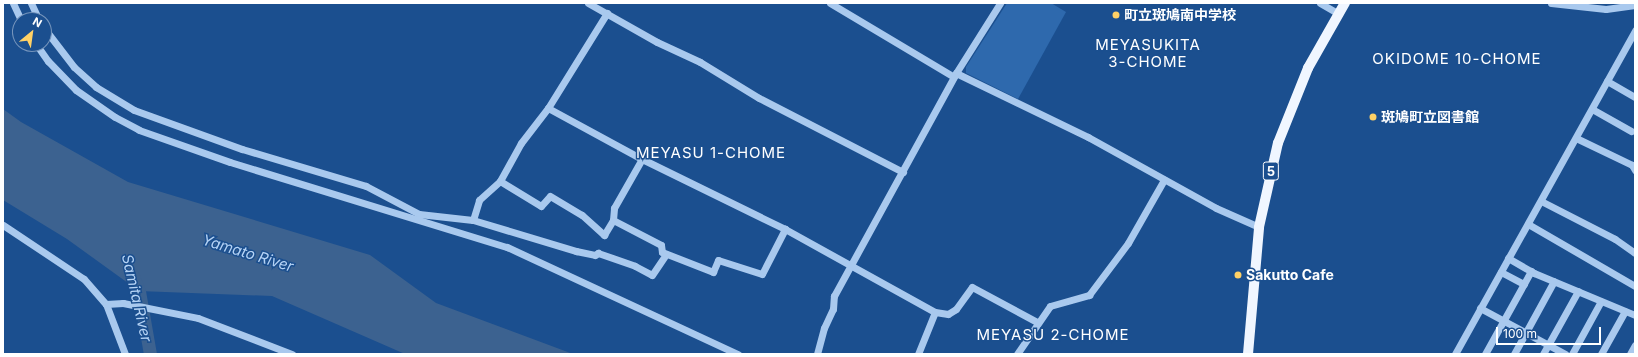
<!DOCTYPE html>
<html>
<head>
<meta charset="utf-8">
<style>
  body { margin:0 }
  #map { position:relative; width:1638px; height:357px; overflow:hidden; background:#1b4f8f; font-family:Inter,"Noto Sans JP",sans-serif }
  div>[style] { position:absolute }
  .green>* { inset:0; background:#2e69ad }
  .water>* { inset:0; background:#3c6290 }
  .river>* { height:13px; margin:-6.5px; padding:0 6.5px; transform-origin:6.5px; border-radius:6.5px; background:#3c6290 }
  .minor>* { height:7px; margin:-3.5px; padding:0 3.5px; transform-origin:3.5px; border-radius:3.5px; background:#a9c9ee }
  .major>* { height:10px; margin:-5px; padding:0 5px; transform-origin:5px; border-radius:5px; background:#f0f6ff }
  .dots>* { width:11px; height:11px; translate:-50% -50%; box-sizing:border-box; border:2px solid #1b4f8f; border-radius:50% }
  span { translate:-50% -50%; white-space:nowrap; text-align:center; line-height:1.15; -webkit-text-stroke:3px #1b4f8f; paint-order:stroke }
  .shield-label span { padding:1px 3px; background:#1b4f8f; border:1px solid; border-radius:3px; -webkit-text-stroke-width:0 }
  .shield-label { font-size:13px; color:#fff; font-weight:700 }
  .poi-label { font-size:14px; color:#fff; font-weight:700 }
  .left { translate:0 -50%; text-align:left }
  .neighbourhood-label { font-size:15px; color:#fff; letter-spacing:1px }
  .water-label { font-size:15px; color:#b5d3f5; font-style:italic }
  .frame { position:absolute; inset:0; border:4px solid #fff; pointer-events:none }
  .north { position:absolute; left:12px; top:12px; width:40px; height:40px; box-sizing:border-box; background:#1b4f8f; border:1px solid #7695bc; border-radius:50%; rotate:29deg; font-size:11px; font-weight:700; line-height:16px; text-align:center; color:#fff }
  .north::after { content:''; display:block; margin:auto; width:14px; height:18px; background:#ffd166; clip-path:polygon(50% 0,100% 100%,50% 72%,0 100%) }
  .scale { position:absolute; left:1496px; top:327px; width:105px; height:18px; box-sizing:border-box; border:2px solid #fff; border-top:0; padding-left:5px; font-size:12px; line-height:14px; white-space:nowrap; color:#fff; -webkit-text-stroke:3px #1b4f8f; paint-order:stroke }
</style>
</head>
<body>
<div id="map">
  <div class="green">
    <div style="clip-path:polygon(1007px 3px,1051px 3px,1066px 12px,1018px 99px,966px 73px,966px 67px)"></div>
  </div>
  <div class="water">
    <div style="clip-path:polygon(3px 109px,21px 122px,128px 182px,370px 255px,436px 303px,573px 354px,405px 354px,272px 296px,139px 291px,67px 239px,3px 200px)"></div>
  </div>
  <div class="river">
    <div style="left:132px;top:274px;width:18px;rotate:68deg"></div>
    <div style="left:139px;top:291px;width:64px;rotate:80.1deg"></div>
  </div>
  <div class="minor">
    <div style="left:13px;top:3px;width:19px;rotate:65deg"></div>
    <div style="left:31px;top:3px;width:19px;rotate:65deg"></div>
    <div style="left:588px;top:3px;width:79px;rotate:29.5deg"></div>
    <div style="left:657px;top:42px;width:47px;rotate:24.9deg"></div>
    <div style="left:700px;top:62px;width:69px;rotate:31.4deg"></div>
    <div style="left:759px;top:98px;width:162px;rotate:27.2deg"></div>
    <div style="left:830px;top:3px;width:144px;rotate:30.8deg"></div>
    <div style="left:1320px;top:3px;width:22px;rotate:30deg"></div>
    <div style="left:1551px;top:3px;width:55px;rotate:6.2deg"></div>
    <div style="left:1606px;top:9px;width:29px;rotate:-8deg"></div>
    <div style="left:44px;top:28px;width:49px;rotate:52.4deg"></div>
    <div style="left:74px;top:67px;width:30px;rotate:42deg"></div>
    <div style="left:96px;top:87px;width:44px;rotate:31.2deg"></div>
    <div style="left:134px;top:110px;width:115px;rotate:19.9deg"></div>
    <div style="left:242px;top:149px;width:129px;rotate:16.6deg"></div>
    <div style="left:366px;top:186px;width:60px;rotate:27.8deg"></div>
    <div style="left:419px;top:214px;width:54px;rotate:6.3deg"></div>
    <div style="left:473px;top:220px;width:21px;rotate:-73deg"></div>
    <div style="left:479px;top:200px;width:28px;rotate:-42deg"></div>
    <div style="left:500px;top:181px;width:43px;rotate:-61.1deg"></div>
    <div style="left:521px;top:143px;width:44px;rotate:-52.4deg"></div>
    <div style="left:548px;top:108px;width:112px;rotate:-58.2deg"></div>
    <div style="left:36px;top:44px;width:21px;rotate:55deg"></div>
    <div style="left:48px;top:61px;width:40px;rotate:46deg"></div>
    <div style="left:76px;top:90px;width:47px;rotate:34.7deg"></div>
    <div style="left:115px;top:117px;width:27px;rotate:28deg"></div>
    <div style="left:139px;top:130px;width:96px;rotate:19.4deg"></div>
    <div style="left:230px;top:162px;width:290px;rotate:17.1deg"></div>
    <div style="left:507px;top:247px;width:255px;rotate:24.9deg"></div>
    <div style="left:956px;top:73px;width:147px;rotate:25.9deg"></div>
    <div style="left:1088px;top:137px;width:146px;rotate:29deg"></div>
    <div style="left:1216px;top:208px;width:47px;rotate:23.8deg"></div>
    <div style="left:1607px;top:81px;width:32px;rotate:30deg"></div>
    <div style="left:548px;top:108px;width:107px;rotate:28.5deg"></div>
    <div style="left:642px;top:159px;width:159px;rotate:26.1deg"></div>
    <div style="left:785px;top:229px;width:171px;rotate:29deg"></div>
    <div style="left:935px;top:312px;width:13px;rotate:9deg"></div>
    <div style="left:948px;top:314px;width:9px;rotate:-32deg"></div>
    <div style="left:956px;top:309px;width:27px;rotate:-54deg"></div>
    <div style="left:972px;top:287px;width:74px;rotate:28.3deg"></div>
    <div style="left:1592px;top:109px;width:45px;rotate:29.4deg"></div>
    <div style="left:1576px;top:138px;width:62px;rotate:25.7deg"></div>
    <div style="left:1632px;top:165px;width:6px;rotate:59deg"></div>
    <div style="left:500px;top:181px;width:48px;rotate:31.4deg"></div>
    <div style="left:541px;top:206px;width:13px;rotate:-48deg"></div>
    <div style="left:550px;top:196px;width:37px;rotate:31deg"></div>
    <div style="left:582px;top:215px;width:30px;rotate:42deg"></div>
    <div style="left:604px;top:235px;width:17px;rotate:-59deg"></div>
    <div style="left:613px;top:220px;width:12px;rotate:-85deg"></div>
    <div style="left:614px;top:208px;width:56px;rotate:-60.3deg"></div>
    <div style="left:1541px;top:201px;width:83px;rotate:27.2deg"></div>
    <div style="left:1615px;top:239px;width:24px;rotate:35deg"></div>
    <div style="left:473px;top:220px;width:108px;rotate:16.8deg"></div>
    <div style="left:576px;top:251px;width:19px;rotate:12deg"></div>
    <div style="left:595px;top:255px;width:4px;rotate:-34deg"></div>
    <div style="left:598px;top:253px;width:39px;rotate:19deg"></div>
    <div style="left:635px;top:266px;width:19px;rotate:28deg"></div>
    <div style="left:652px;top:275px;width:25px;rotate:-56deg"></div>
    <div style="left:613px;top:220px;width:54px;rotate:27.5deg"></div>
    <div style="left:661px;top:245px;width:7px;rotate:82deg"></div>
    <div style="left:662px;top:252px;width:55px;rotate:21.4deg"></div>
    <div style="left:713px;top:272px;width:13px;rotate:-67deg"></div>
    <div style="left:718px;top:260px;width:46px;rotate:17.7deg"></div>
    <div style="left:762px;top:274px;width:51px;rotate:-62.9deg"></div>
    <div style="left:1528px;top:224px;width:124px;rotate:30.1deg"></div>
    <div style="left:3px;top:225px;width:97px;rotate:33.7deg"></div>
    <div style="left:84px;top:279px;width:33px;rotate:49deg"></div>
    <div style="left:1508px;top:258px;width:30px;rotate:30deg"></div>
    <div style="left:1534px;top:273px;width:109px;rotate:22.6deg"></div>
    <div style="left:1501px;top:272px;width:26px;rotate:28deg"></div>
    <div style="left:1480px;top:308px;width:97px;rotate:28.4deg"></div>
    <div style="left:125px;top:354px;width:53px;rotate:-110.8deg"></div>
    <div style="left:106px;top:304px;width:17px;rotate:-3deg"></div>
    <div style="left:123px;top:303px;width:76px;rotate:11.3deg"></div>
    <div style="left:198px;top:318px;width:101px;rotate:21deg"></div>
    <div style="left:817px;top:354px;width:27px;rotate:-75deg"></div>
    <div style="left:824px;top:328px;width:21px;rotate:-65deg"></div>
    <div style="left:833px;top:309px;width:13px;rotate:-86deg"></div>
    <div style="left:834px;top:296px;width:254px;rotate:-61.3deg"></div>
    <div style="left:956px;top:73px;width:83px;rotate:-57.8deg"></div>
    <div style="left:918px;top:354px;width:45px;rotate:-68deg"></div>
    <div style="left:1017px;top:354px;width:58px;rotate:-55.5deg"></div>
    <div style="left:1050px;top:306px;width:41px;rotate:-15.8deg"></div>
    <div style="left:1089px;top:295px;width:65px;rotate:-53.1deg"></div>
    <div style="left:1128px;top:243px;width:73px;rotate:-60.3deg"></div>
    <div style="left:1455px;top:354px;width:371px;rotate:-60.9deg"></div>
    <div style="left:1485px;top:354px;width:95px;rotate:-61deg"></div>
    <div style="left:1514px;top:354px;width:83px;rotate:-61.3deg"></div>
    <div style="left:1543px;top:354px;width:72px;rotate:-60.9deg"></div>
    <div style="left:1572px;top:354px;width:60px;rotate:-61.3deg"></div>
    <div style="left:1601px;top:354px;width:49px;rotate:-60.8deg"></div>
    <div style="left:1630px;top:354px;width:10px;rotate:-61deg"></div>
  </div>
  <div class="major">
    <div style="left:1248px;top:354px;width:127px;rotate:-85deg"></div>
    <div style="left:1259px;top:227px;width:86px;rotate:-77.3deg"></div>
    <div style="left:1278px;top:143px;width:81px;rotate:-68.2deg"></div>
    <div style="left:1308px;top:68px;width:75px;rotate:-60.4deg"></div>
  </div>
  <div class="dots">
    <div style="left:1116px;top:15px;background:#ffd166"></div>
    <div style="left:1373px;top:117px;background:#ffd166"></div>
    <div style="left:1238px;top:275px;background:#ffd166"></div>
  </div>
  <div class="shield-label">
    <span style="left:1271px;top:171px">5</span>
  </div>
  <div class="poi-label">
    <span class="left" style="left:1124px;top:15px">町立斑鳩南中学校</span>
    <span class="left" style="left:1381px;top:117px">斑鳩町立図書館</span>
    <span class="left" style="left:1246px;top:275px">Sakutto Cafe</span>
  </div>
  <div class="neighbourhood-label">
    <span style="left:1148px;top:53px">MEYASUKITA<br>3-CHOME</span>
    <span style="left:1457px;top:59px">OKIDOME 10-CHOME</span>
    <span style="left:711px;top:153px">MEYASU 1-CHOME</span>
    <span style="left:1053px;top:335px">MEYASU 2-CHOME</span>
  </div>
  <div class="water-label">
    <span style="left:248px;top:253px;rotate:17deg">Yamato River</span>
    <span style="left:137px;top:298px;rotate:77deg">Samita River</span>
  </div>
  <div class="frame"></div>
  <div class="north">N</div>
  <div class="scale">100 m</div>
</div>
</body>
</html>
